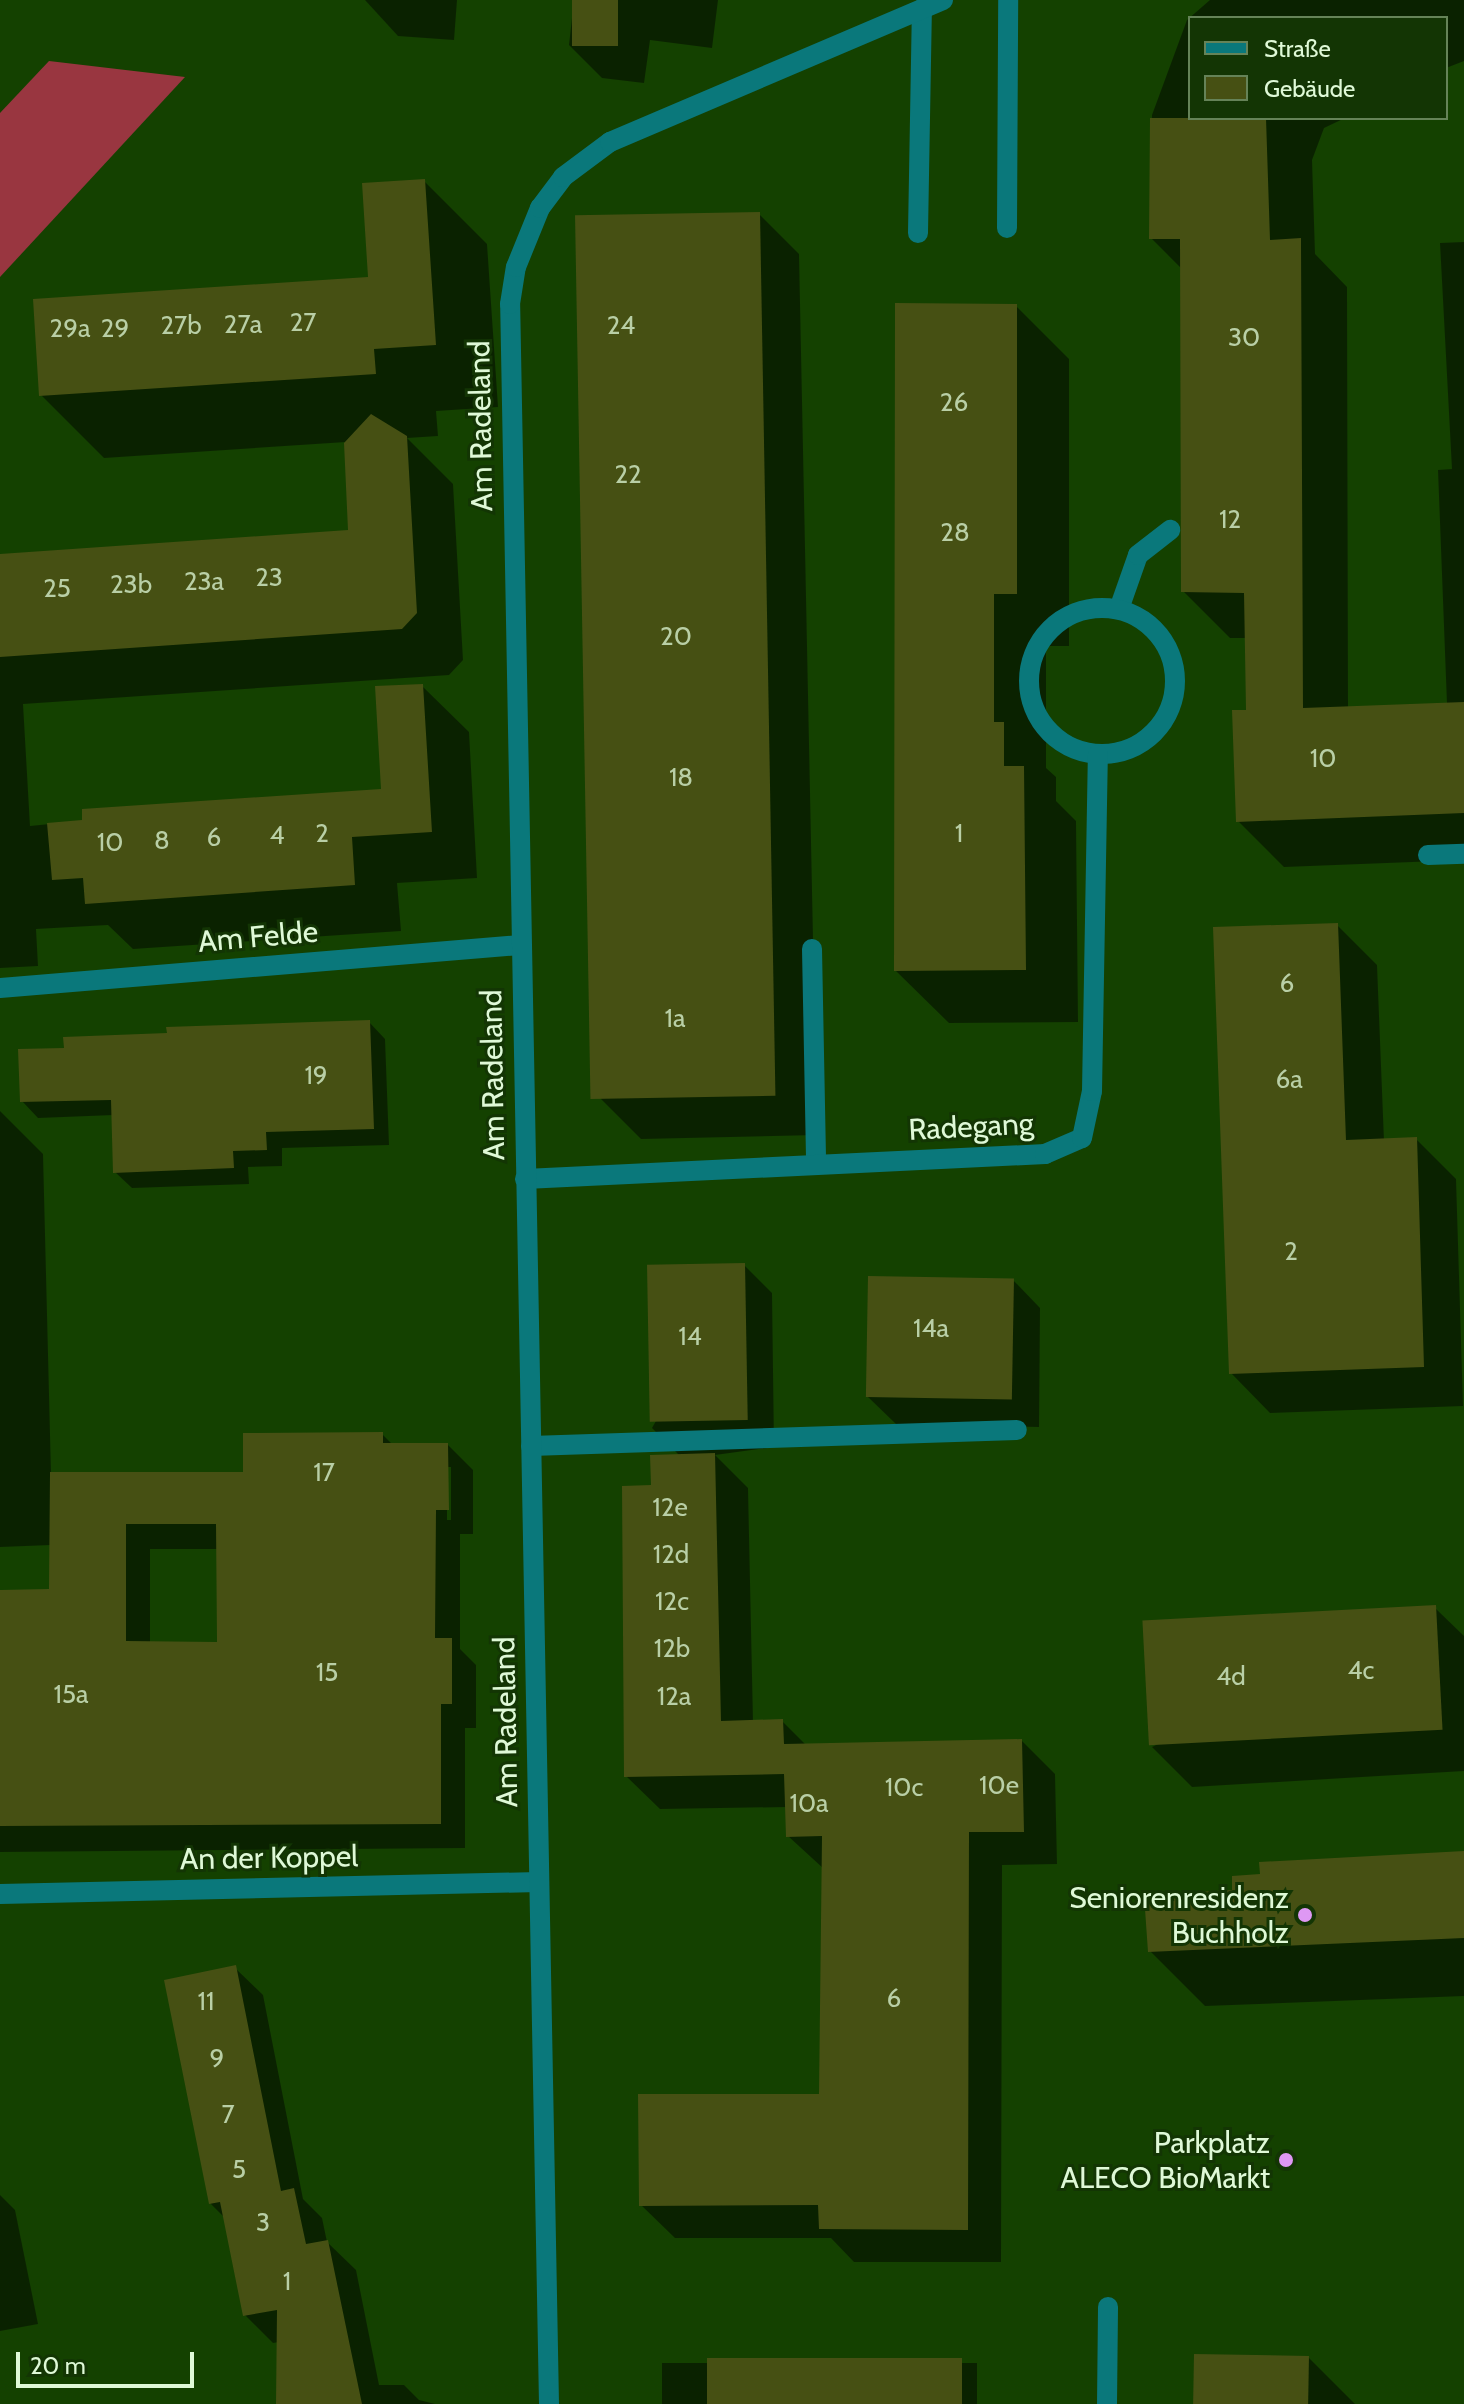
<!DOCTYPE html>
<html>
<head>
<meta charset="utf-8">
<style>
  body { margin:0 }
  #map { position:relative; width:1464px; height:2404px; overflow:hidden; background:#144100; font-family:Cabin,sans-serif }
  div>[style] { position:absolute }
  .forest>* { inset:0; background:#993640 }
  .shadow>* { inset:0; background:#0007; transform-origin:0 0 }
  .building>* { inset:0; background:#465013; transform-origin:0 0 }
  .lane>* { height:20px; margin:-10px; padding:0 10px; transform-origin:10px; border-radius:10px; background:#0a787b }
  .street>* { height:20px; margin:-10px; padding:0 10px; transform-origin:10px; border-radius:10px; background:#0a787b }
  .street>.ring { margin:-10px; padding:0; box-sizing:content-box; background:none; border:20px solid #0a787b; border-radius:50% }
  .dots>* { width:22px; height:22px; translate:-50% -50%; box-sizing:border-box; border:4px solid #133504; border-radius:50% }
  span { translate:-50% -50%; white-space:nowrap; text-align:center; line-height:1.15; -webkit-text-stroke:6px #133504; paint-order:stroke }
  .number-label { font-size:26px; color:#b9cfa6 }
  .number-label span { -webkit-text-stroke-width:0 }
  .street-label { font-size:30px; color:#dff9d7 }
  .poi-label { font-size:30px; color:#dff9d7 }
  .right { translate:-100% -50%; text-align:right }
  .legend { position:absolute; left:1188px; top:16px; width:260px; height:104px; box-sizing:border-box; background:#133504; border:2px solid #658358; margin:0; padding:10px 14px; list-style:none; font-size:24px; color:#dff9d7 }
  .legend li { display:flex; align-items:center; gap:16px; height:40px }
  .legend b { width:40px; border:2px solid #658358 }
  .scale { position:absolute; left:16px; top:2352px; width:178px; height:36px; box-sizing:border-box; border:4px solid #dff9d7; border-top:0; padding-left:10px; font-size:24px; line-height:28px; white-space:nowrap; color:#dff9d7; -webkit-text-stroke:6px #133504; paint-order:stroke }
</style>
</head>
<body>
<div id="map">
  <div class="forest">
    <div style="clip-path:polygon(49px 61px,185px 77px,0 277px,0 113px)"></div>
  </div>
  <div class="shadow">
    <div style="clip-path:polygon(365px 0,457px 0,454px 40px,398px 36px)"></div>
    <div style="clip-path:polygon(574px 0,718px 0,712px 48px,650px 40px,644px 83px,602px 78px,569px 45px)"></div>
    <div style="clip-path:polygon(1210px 0,1464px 0,1464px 61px,1446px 68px,1446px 18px,1190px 18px,1190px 118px,1345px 118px,1324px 128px,1312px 160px,1315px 254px,1347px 287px,1348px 708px,1447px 704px,1438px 470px,1452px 469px,1440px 243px,1464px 242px,1464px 860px,1284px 867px,1238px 821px,1248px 712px,1247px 638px,1230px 638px,1183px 591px,1182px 269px,1151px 238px,1152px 115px,1187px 20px)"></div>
    <div style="clip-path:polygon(424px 181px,487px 244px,498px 407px,436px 411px,438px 436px,407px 438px,453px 484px,463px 660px,449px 675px,23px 704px,30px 826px,383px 791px,422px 686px,469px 732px,477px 878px,397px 883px,401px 931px,133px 949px,108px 925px,36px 929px,38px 966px,0 968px,0 556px,350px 532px,346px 442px,104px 458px,41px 395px,370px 278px)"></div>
    <div style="clip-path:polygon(759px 214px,799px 254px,817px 1135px,641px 1139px,601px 1099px)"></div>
    <div style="clip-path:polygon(1016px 306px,1069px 359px,1069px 646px,1046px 646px,1046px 768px,1056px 777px,1056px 801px,1076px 821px,1078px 1022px,949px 1023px,896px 971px)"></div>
    <div style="clip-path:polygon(1337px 925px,1377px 965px,1384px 1141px,1416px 1139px,1456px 1179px,1463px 1406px,1270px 1413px,1231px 1373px)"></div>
    <div style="clip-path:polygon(369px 1022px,385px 1039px,389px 1145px,282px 1148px,282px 1166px,248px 1167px,249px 1184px,132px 1188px,115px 1172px,114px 1115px,38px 1118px,22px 1101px,66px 1050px)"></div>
    <div style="clip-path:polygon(evenodd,0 1111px,43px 1154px,51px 1474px,245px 1474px,382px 1434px,393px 1445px,448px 1445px,473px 1470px,473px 1534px,460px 1534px,460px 1649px,476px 1665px,476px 1728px,465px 1728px,465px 1848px,0 1852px,0 1591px,51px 1591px,51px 1545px,0 1547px,0 1111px,447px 1467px,451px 1467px,451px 1520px,447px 1520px,447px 1467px,0 1111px,150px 1549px,219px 1549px,219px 1644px,150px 1643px,150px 1549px)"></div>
    <div style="clip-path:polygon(744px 1265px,772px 1293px,774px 1447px,715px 1455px,748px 1488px,753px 1722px,782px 1721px,807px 1746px,1022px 1741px,1055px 1774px,1057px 1864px,1002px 1865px,1001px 2262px,854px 2262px,831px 2238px,675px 2238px,641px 2205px,821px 2096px,824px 1869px,788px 1836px,787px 1807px,660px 1809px,626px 1776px,653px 1487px,680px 1456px,652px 1428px)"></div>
    <div style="clip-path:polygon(1013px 1280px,1040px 1308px,1039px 1427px,896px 1424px,868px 1397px)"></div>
    <div style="clip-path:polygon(1435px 1608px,1464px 1636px,1464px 1771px,1192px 1787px,1152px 1747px)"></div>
    <div style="clip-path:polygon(1464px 1853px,1464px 1996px,1205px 2006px,1150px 1951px,1235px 1892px)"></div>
    <div style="clip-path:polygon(235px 1968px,263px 1995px,303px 2199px,322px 2218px,327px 2242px,356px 2270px,379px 2385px,404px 2385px,419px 2400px,435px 2404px,279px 2404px,279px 2342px,273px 2343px,245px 2315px,225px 2218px,211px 2204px)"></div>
    <div style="clip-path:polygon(0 2195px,15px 2210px,38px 2324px,0 2331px)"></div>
    <div style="clip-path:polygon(1309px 2358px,1355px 2404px,1195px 2404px)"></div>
    <div style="left:662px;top:2363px;width:315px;height:41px"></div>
  </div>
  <div class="building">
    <div style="left:572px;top:0;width:46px;height:46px"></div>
    <div style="clip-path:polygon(1150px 118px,1266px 118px,1270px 240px,1301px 238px,1303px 708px,1464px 702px,1464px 813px,1236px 822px,1232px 710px,1246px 710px,1244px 593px,1181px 592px,1180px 239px,1149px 239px)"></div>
    <div style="clip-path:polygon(425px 179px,436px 345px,374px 349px,376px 374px,39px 396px,33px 299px,368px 277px,362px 183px)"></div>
    <div style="left:760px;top:212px;width:884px;height:185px;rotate:89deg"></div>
    <div style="clip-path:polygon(895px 303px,1017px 304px,1017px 594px,994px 594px,994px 722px,1004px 722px,1004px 766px,1024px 766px,1026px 970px,894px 971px)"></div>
    <div style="clip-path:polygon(371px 414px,407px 436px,417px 613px,402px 629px,0 657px,0 554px,348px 530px,344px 443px)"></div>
    <div style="clip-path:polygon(423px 684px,432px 832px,352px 837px,355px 885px,85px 904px,83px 878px,52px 880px,47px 823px,82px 820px,82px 809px,381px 789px,375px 686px)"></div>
    <div style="clip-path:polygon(1338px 923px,1346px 1140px,1417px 1137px,1424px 1367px,1229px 1374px,1213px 927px)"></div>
    <div style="clip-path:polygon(370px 1020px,374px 1129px,266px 1132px,267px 1150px,233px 1151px,234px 1168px,113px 1173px,111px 1100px,20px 1102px,18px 1049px,64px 1048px,63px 1037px,167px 1033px,166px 1027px)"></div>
    <div style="left:745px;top:1263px;width:157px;height:98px;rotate:89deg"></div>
    <div style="left:868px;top:1276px;width:146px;height:121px;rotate:1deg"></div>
    <div style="clip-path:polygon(evenodd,383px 1432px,383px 1443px,448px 1443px,449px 1510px,436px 1510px,435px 1638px,452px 1638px,452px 1704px,441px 1704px,441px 1824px,0 1826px,0 1590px,49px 1589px,50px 1472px,243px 1472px,243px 1433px,383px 1432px,126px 1524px,216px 1524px,217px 1642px,126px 1641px,126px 1524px)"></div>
    <div style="clip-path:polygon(715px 1453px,721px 1721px,783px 1719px,784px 1744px,1022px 1739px,1024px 1832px,969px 1832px,968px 2230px,819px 2229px,818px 2205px,639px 2206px,638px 2094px,819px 2094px,822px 1836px,786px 1837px,784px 1774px,624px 1777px,622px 1486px,651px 1485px,650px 1455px)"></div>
    <div style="left:1436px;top:1605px;width:125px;height:294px;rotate:87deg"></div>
    <div style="clip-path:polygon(1464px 1851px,1464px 1938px,1148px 1952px,1144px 1895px,1232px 1890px,1232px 1876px,1260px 1874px,1259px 1862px)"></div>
    <div style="clip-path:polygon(236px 1965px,281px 2191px,294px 2188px,306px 2244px,328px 2240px,362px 2404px,276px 2404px,277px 2310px,243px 2316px,220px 2202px,209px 2204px,164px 1980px)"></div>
    <div style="left:1194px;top:2354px;width:115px;height:50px;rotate:1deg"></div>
    <div style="left:707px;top:2358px;width:255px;height:46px"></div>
  </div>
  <div class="lane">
    <div style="left:1007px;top:228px;width:228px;rotate:-89.7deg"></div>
    <div style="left:918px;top:233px;width:224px;rotate:-89deg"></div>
    <div style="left:1119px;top:609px;width:57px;rotate:-70.6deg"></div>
    <div style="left:1138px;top:555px;width:41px;rotate:-38deg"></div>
    <div style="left:812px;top:949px;width:216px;rotate:88.9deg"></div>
    <div style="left:531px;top:1446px;width:486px;rotate:-1.9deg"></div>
  </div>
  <div class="street">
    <div class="ring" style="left:1029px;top:608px;width:126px;height:126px"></div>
    <div style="left:1428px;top:855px;width:36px;rotate:-2deg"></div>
    <div style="left:0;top:988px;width:522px;rotate:-4.73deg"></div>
    <div style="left:525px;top:1179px;width:521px;rotate:-2.75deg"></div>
    <div style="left:1045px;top:1154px;width:40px;rotate:-23.4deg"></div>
    <div style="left:1082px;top:1138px;width:48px;rotate:-78deg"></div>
    <div style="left:1092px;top:1091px;width:336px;rotate:-89deg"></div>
    <div style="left:0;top:1894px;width:539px;rotate:-1.28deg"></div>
    <div style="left:549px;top:2404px;width:2100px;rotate:-91.06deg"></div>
    <div style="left:510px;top:304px;width:37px;rotate:-81deg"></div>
    <div style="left:516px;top:267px;width:64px;rotate:-67.9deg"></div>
    <div style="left:540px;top:208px;width:39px;rotate:-53deg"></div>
    <div style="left:563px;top:177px;width:59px;rotate:-36.7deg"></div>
    <div style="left:610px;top:142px;width:362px;rotate:-23.1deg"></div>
    <div style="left:1107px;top:2404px;width:97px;rotate:-89.4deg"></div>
  </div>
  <div class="dots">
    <div style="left:1305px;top:1915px;background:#de98f3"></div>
    <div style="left:1286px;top:2160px;background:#de98f3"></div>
  </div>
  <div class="number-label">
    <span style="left:303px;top:323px">27</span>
    <span style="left:243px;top:325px">27a</span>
    <span style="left:181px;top:326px">27b</span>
    <span style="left:621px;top:326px">24</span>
    <span style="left:70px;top:329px">29a</span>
    <span style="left:115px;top:329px">29</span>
    <span style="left:1244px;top:338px">30</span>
    <span style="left:954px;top:403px">26</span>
    <span style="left:628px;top:475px">22</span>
    <span style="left:1230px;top:520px">12</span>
    <span style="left:955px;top:533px">28</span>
    <span style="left:269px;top:578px">23</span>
    <span style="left:204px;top:582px">23a</span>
    <span style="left:131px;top:585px">23b</span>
    <span style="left:57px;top:589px">25</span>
    <span style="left:676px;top:637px">20</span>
    <span style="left:1323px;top:759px">10</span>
    <span style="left:681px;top:778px">18</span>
    <span style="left:322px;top:834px">2</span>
    <span style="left:959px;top:834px">1</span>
    <span style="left:277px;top:836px">4</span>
    <span style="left:214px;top:838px">6</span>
    <span style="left:162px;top:841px">8</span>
    <span style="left:110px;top:843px">10</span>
    <span style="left:1287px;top:984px">6</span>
    <span style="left:675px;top:1019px">1a</span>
    <span style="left:316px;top:1076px">19</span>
    <span style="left:1289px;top:1080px">6a</span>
    <span style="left:1291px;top:1252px">2</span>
    <span style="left:931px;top:1329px">14a</span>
    <span style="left:690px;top:1337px">14</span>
    <span style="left:324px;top:1473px">17</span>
    <span style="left:670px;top:1508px">12e</span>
    <span style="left:671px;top:1555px">12d</span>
    <span style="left:672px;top:1602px">12c</span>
    <span style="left:672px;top:1649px">12b</span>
    <span style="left:1361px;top:1671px">4c</span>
    <span style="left:327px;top:1673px">15</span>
    <span style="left:1231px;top:1677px">4d</span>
    <span style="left:71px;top:1695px">15a</span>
    <span style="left:674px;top:1697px">12a</span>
    <span style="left:999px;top:1786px">10e</span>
    <span style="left:904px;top:1788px">10c</span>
    <span style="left:809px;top:1804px">10a</span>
    <span style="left:894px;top:1999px">6</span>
    <span style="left:206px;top:2002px">11</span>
    <span style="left:217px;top:2059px">9</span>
    <span style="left:228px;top:2115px">7</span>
    <span style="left:239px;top:2170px">5</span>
    <span style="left:263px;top:2223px">3</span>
    <span style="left:287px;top:2282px">1</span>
  </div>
  <div class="street-label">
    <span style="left:481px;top:426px;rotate:-91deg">Am Radeland</span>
    <span style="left:258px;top:937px;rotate:-5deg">Am Felde</span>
    <span style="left:493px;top:1075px;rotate:-91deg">Am Radeland</span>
    <span style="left:971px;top:1127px;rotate:-3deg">Radegang</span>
    <span style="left:506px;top:1722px;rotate:-91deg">Am Radeland</span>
    <span style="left:269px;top:1858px;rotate:-1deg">An der Koppel</span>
  </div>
  <div class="poi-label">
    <span class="right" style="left:1289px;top:1915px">Seniorenresidenz<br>Buchholz</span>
    <span class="right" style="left:1270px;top:2160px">Parkplatz<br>ALECO BioMarkt</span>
  </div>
  <ul class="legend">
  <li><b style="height:10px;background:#0a787b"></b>Straße</li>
  <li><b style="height:22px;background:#465013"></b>Gebäude</li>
  </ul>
  <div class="scale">20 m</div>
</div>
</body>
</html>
